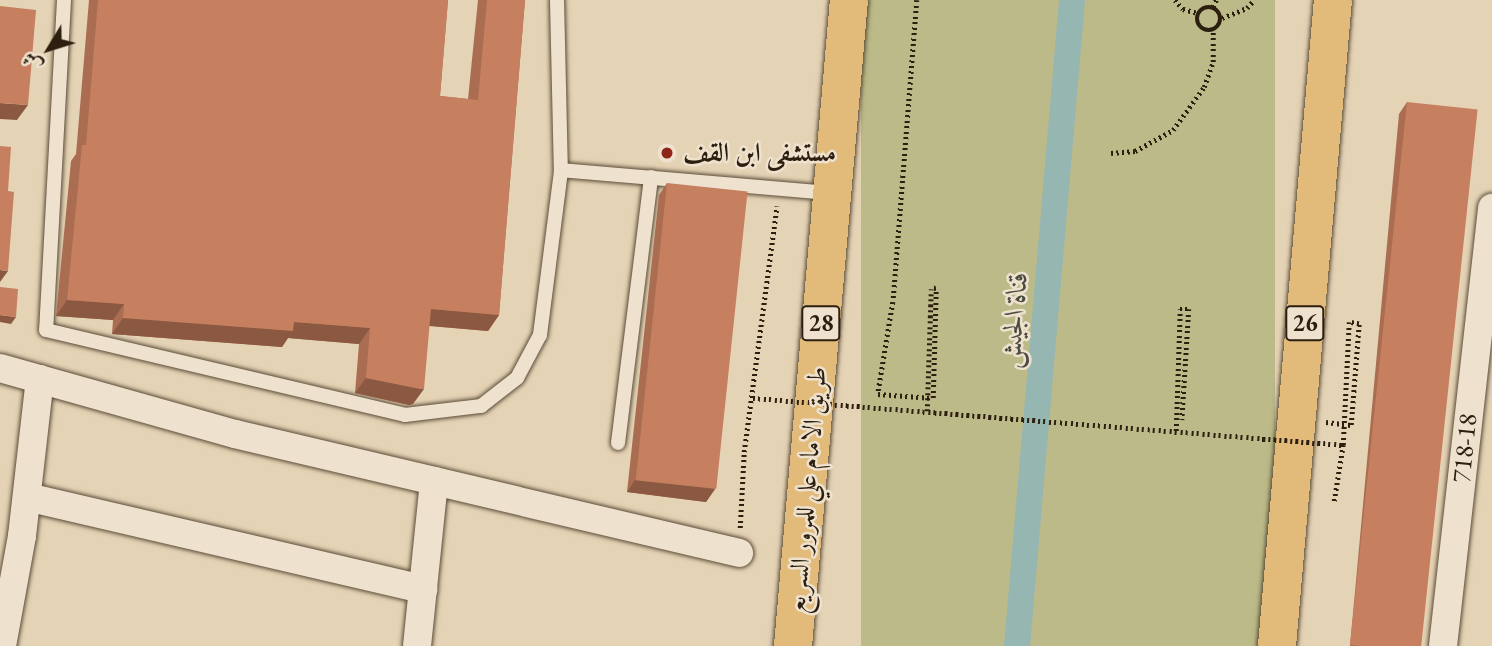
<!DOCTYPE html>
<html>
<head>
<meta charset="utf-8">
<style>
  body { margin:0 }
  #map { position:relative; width:1492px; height:646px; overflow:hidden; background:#e5d3b5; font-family:"EB Garamond",Amiri,serif }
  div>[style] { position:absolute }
  .green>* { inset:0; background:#bcba88; transform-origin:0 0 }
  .canal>* { height:26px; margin:-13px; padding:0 13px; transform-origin:13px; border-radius:13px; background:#96b7b1 }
  .path>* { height:4.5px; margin-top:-2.25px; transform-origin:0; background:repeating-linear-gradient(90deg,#2d1f0f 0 2px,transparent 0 5.5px) }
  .path>.ring { margin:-2.25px; padding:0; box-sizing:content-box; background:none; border:4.5px solid #2d1f0f; border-radius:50% }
  .roads { filter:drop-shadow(0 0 2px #5b4c38) drop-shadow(0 0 2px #5b4c38) }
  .service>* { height:14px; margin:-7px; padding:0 7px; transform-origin:7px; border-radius:7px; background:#eee2cf }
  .minor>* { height:28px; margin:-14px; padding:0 14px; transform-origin:14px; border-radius:14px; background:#eee2cf }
  .motorway>* { height:38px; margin:-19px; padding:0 19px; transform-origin:19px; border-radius:19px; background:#e2ba7a }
  .path-bridge>* { height:4.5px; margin-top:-2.25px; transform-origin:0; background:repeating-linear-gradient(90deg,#2d1f0f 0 2px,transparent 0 5.5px) }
  .wall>* { inset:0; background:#aa6d52 }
  .shaded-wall>* { inset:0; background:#8b5942 }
  .building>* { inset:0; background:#c67f5f; transform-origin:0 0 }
  .dots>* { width:19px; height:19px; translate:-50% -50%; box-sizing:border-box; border:4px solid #eee2cf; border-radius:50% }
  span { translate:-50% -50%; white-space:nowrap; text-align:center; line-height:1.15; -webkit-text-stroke:5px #eee2cf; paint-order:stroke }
  .shield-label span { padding:2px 5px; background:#eee2cf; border:2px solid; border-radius:5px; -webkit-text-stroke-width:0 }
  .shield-label { font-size:24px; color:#2d1f0f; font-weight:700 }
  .poi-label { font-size:26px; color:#2d1f0f; font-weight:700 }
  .left { translate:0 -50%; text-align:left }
  .street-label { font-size:26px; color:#2d1f0f }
  .water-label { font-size:28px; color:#4c4d40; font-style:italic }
  .north { position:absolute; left:14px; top:14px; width:70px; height:70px; -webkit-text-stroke:5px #eee2cf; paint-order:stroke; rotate:232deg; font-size:19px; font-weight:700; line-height:28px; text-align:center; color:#2d1f0f }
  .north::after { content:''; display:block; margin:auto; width:24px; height:32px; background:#2d1f0f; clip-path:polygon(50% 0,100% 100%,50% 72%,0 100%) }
</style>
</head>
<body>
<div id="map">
  <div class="green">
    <div style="left:861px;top:0;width:414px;height:648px"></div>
  </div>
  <div class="canal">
    <div style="left:1017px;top:646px;width:648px;rotate:-85.13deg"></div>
  </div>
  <div class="path">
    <div style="left:917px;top:0;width:303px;rotate:94.5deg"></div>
    <div style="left:893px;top:302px;width:93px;rotate:99.3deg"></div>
    <div style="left:878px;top:394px;width:55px;rotate:4.2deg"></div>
    <div style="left:933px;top:398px;width:110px;rotate:-88.4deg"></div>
    <div style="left:936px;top:288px;width:5px;rotate:169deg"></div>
    <div style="left:1175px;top:0;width:12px;rotate:48deg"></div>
    <div style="left:1183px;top:9px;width:16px;rotate:15deg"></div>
    <div class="ring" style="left:1197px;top:7px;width:19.5px;height:19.5px"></div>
    <div style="left:1213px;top:7px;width:8px;rotate:-67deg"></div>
    <div style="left:1222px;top:18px;width:27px;rotate:-22deg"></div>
    <div style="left:1247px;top:8px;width:11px;rotate:-49deg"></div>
    <div style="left:1111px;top:153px;width:24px;rotate:-5deg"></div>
    <div style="left:1135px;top:151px;width:43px;rotate:-28.9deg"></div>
    <div style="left:1173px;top:130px;width:53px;rotate:-54.2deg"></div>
    <div style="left:1204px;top:87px;width:27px;rotate:-70deg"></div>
    <div style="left:1213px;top:62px;width:31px;rotate:-90deg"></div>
    <div style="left:1326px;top:422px;width:25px;rotate:7deg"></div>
    <div style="left:1351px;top:425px;width:101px;rotate:-85.5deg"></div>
    <div style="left:1359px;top:324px;width:10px;rotate:-169deg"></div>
    <div style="left:1176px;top:431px;width:122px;rotate:-88.1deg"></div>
    <div style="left:1180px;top:309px;width:9px"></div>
    <div style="left:1189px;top:309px;width:111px;rotate:93.6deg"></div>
    <div style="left:740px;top:528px;width:76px;rotate:-87deg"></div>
    <div style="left:744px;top:452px;width:248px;rotate:-82.4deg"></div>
  </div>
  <div class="roads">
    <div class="service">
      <div style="left:64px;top:0;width:330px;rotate:93.1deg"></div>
      <div style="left:46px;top:330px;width:369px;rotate:13.3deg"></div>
      <div style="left:405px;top:415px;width:77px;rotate:-6.8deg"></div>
      <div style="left:481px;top:406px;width:46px;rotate:-37.9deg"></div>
      <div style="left:517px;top:378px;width:49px;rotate:-61.9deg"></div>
      <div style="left:540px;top:335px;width:166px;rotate:-82.7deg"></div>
      <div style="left:561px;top:170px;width:271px;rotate:4.9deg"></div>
      <div style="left:557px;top:0;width:170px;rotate:88.7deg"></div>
      <div style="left:618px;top:443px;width:268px;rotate:-82.9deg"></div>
    </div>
    <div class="minor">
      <div style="left:0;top:368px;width:244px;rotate:15.7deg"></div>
      <div style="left:235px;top:434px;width:518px;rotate:13.28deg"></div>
      <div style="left:27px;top:497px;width:407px;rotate:13.1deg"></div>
      <div style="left:2px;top:646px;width:112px;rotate:-79.7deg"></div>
      <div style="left:22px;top:536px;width:158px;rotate:-83.5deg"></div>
      <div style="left:417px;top:646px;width:166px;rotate:-84.1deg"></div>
      <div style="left:1443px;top:646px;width:441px;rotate:-83.6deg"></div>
    </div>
    <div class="motorway">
      <div style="left:793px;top:646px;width:648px;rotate:-85.05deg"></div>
      <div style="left:1277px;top:646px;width:648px;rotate:-85.05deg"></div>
    </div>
  </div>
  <div class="path-bridge">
    <div style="left:753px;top:398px;width:592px;rotate:4.55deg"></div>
    <div style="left:927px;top:411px;width:122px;rotate:-88.1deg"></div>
    <div style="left:1334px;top:501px;width:57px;rotate:-80.9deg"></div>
    <div style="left:1343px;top:445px;width:123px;rotate:-87.2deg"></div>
  </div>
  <div class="wall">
    <div style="clip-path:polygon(89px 0,448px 0,440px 96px,468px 99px,478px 0,525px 0,499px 315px,488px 331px,429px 326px,413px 404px,409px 405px,355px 393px,359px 344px,288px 338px,282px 347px,112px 334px,113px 320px,56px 316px,71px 161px,76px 154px)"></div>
    <div style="clip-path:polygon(1407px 102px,1421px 646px,1350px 646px,1399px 114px)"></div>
    <div style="clip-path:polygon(667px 183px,715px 489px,706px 502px,627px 492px,659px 195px)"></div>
  </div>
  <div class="shaded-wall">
    <div style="clip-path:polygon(0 103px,28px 105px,17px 120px,0 119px)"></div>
    <div style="clip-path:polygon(0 270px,8px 271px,0 282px)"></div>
    <div style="clip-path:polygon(67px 300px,124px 304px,113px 320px,56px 316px)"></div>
    <div style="clip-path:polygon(431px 309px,499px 315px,488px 331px,420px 325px)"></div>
    <div style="clip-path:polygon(0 315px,16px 317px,11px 324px,0 322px)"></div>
    <div style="clip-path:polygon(123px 318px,294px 322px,370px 328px,359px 344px,288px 338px,282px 347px,112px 334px)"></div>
    <div style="clip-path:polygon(366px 378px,424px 389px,413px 404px,409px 405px,355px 393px)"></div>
    <div style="clip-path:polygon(635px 480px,715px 489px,706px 502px,627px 492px)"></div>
  </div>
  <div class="building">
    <div style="clip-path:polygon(98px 0,448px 0,440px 96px,478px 100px,487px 0,525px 0,499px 315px,431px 309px,424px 389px,420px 389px,366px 378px,370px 328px,294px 322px,293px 331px,123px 318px,124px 304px,67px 300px,82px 145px,86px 145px)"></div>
    <div style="clip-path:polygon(0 6px,36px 10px,28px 105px,0 103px)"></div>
    <div style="left:1407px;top:102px;width:71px;height:546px;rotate:6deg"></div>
    <div style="clip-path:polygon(0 146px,11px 147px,8px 191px,14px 192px,8px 271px,0 270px)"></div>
    <div style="left:667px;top:183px;width:81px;height:299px;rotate:6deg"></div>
    <div style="clip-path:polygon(0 287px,18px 289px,16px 317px,0 315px)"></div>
  </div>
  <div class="dots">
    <div style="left:667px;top:153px;background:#8f2418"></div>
  </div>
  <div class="shield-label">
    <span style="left:821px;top:323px">28</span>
    <span style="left:1305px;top:323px">26</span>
  </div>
  <div class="poi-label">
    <span class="left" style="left:683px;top:153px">مستشفى ابن القف</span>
  </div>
  <div class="street-label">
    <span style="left:1465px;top:448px;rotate:-84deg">718-18</span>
    <span style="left:807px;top:490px;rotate:-85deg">طريق الامام علي للمرور السريع</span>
  </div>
  <div class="water-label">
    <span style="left:1013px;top:320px;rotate:-85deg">قناة الجيش</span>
  </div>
  <div class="north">ش</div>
</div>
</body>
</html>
